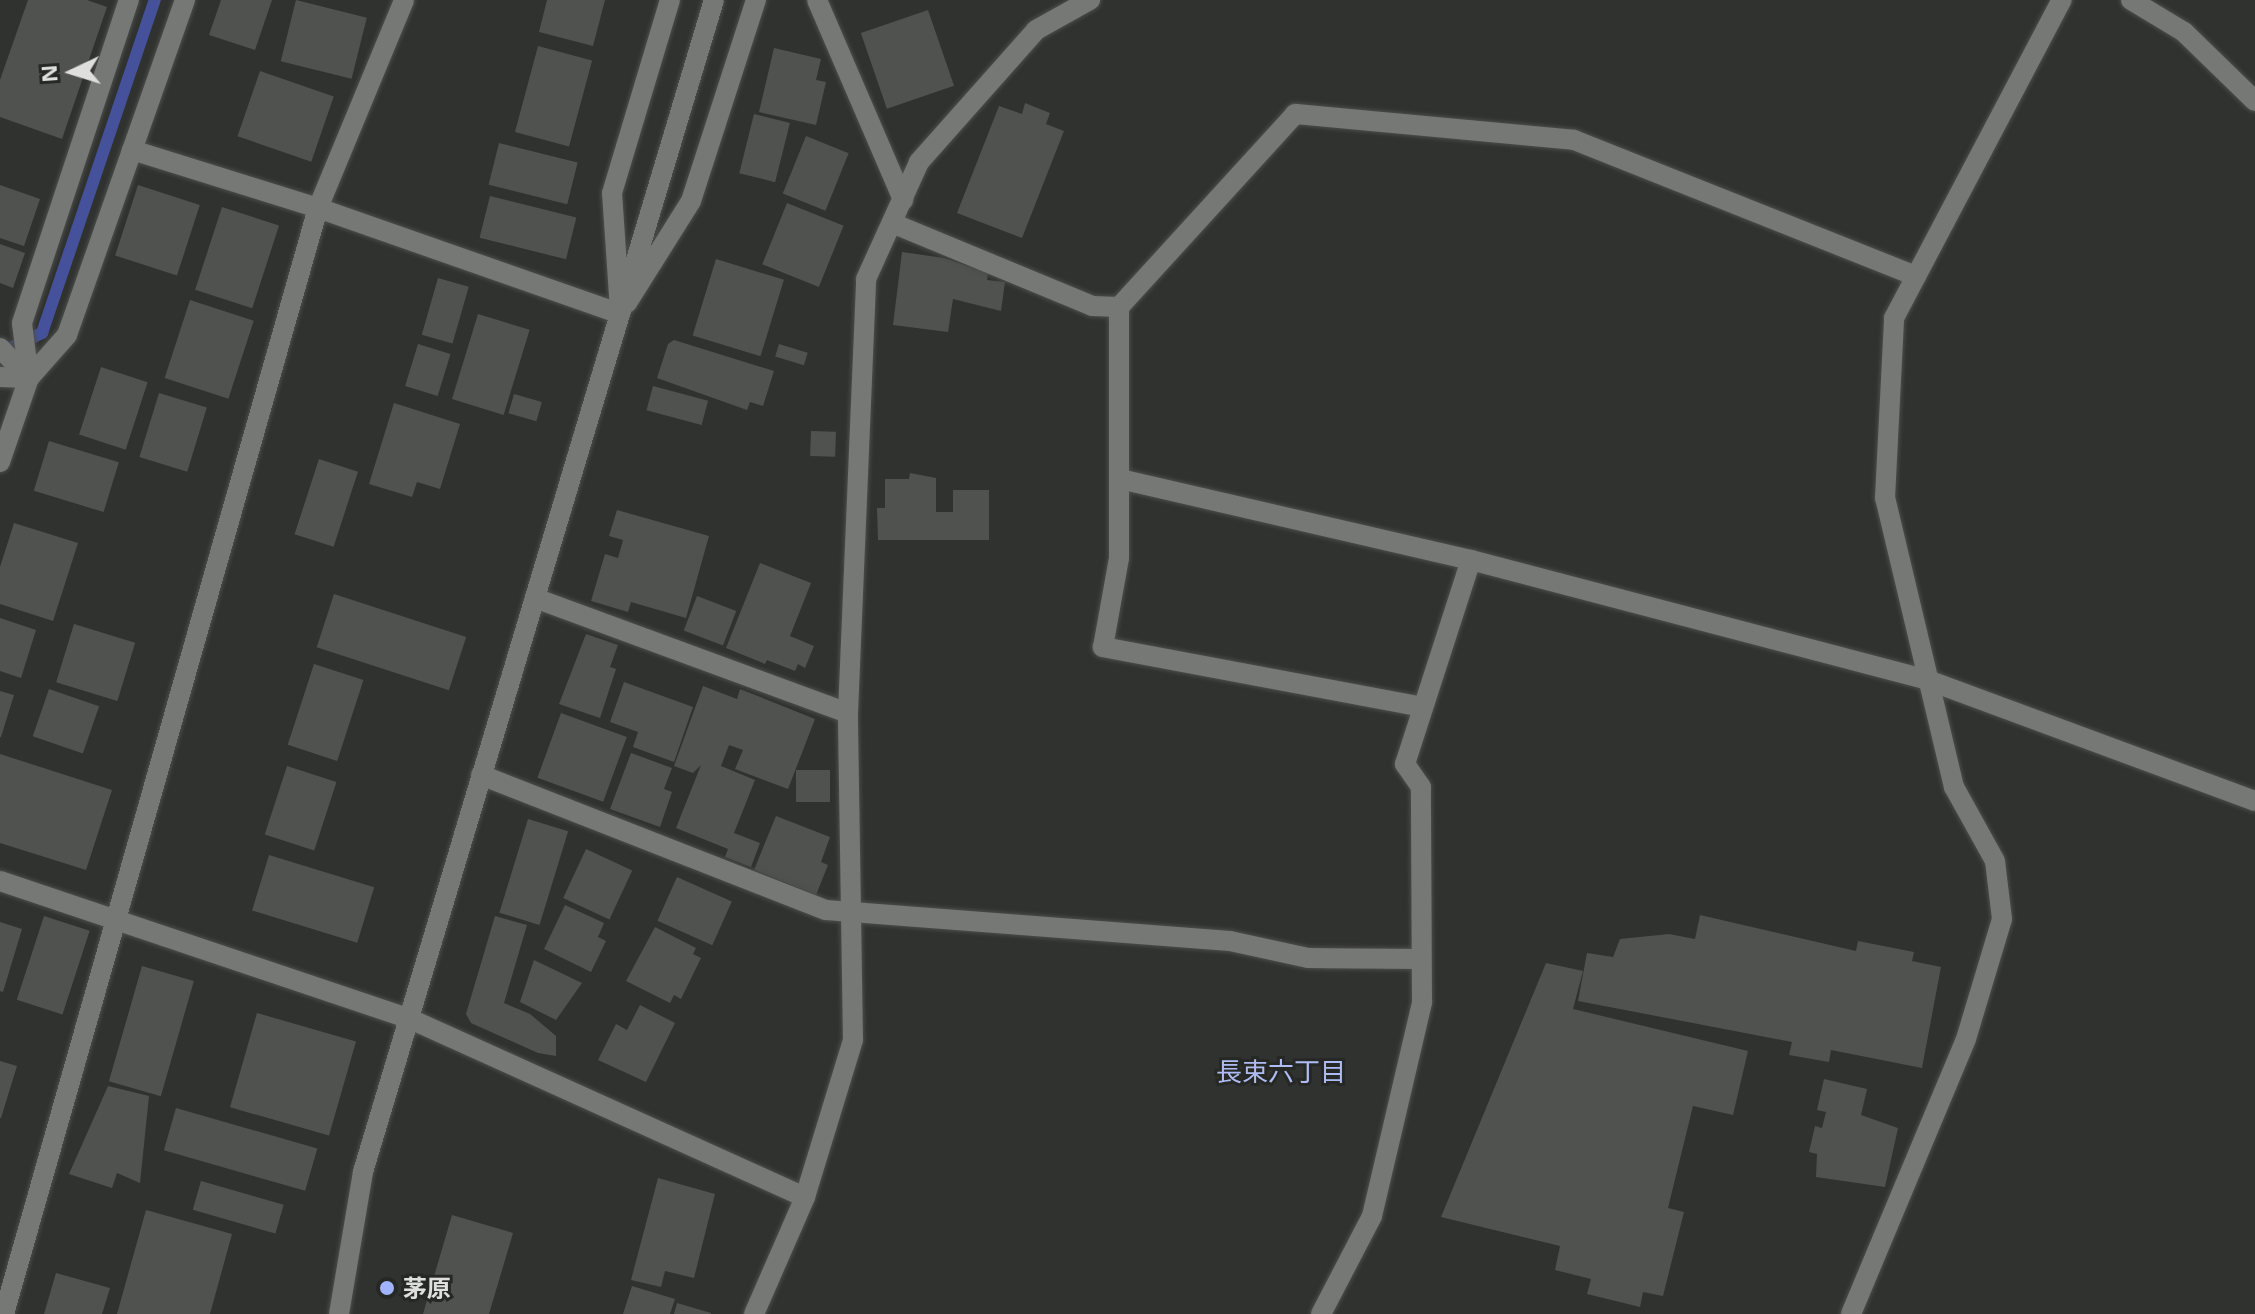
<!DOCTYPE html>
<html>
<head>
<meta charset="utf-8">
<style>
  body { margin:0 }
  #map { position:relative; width:2255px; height:1314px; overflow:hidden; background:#30322f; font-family:"Open Sans","Noto Sans JP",sans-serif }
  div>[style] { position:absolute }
  .stream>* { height:12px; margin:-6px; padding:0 6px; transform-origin:6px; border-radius:6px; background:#45529b }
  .building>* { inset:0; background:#50524f; transform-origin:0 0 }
  .roads { filter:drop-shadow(0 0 2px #4c4d4b) drop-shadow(0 0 2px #4c4d4b) }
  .minor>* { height:20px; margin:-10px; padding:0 10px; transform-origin:10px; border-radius:10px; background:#767875 }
  .tertiary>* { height:20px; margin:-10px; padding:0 10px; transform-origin:10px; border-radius:10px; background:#767875 }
  .dots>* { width:22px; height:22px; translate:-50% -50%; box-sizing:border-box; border:4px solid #262825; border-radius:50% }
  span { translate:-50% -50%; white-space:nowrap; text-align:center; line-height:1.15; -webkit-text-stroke:6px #262825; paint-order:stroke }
  .poi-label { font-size:24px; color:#dfe0de; font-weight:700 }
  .left { translate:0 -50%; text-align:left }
  .neighbourhood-label { font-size:26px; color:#aebcf3 }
  .north { position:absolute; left:32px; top:32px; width:80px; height:80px; -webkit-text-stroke:6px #262825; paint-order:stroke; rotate:266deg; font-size:22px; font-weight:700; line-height:32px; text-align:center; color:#dfe0de }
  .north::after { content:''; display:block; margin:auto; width:28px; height:36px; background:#dfe0de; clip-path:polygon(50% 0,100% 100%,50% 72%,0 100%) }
</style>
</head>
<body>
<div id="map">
  <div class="stream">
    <div style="left:0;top:353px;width:47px;rotate:-25.5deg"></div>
    <div style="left:42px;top:333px;width:352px;rotate:-71.3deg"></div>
  </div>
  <div class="building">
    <div style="clip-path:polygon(28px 0,87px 0,107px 7px,62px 139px,0 117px,0 80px)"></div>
    <div style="clip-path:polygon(221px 0,272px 0,255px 50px,209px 35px)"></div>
    <div style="left:296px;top:0;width:73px;height:63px;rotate:14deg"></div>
    <div style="clip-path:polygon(547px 0,605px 0,593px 46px,539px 32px)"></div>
    <div style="left:928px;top:10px;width:80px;height:71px;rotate:71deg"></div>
    <div style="left:538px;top:46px;width:56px;height:89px;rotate:15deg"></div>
    <div style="clip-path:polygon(774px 48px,821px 59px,816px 80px,826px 82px,816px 125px,759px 112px)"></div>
    <div style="left:260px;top:71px;width:78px;height:69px;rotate:19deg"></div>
    <div style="clip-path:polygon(1025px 103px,1050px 113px,1046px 124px,1064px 131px,1022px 238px,957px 213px,999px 106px,1022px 114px)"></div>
    <div style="left:754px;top:114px;width:37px;height:61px;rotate:14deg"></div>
    <div style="left:806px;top:136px;width:46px;height:62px;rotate:22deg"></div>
    <div style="left:499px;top:143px;width:81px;height:43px;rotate:14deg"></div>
    <div style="clip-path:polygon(0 185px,40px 199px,24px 246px,0 238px)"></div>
    <div style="left:138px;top:185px;width:65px;height:74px;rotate:18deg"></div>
    <div style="left:490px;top:196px;width:89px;height:43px;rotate:14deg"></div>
    <div style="left:787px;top:203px;width:61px;height:66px;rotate:22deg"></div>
    <div style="left:222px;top:207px;width:60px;height:87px;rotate:18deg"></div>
    <div style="clip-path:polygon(0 244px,25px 253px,13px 288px,0 283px)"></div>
    <div style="clip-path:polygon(902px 252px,944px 258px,988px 273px,987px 280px,1005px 282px,1001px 311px,953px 299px,948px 332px,893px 325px)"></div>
    <div style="left:716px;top:259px;width:71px;height:80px;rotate:17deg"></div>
    <div style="left:438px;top:278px;width:32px;height:59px;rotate:16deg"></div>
    <div style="left:190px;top:300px;width:67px;height:82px;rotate:18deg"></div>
    <div style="left:478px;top:314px;width:54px;height:89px;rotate:17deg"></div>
    <div style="clip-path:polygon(674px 340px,774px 371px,763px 406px,750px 402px,747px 410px,657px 378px,668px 344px)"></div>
    <div style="left:418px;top:344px;width:34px;height:44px;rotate:17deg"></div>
    <div style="left:779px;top:344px;width:30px;height:13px;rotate:17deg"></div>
    <div style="left:101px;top:367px;width:49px;height:71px;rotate:18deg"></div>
    <div style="left:653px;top:386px;width:57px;height:25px;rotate:15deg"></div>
    <div style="left:159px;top:393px;width:50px;height:67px;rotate:17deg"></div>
    <div style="left:514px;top:394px;width:29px;height:20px;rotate:16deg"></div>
    <div style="clip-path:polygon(394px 403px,460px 424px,440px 489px,417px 482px,412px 497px,369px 484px)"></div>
    <div style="left:811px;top:431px;width:25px;height:25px;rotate:2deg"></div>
    <div style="left:49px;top:441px;width:73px;height:52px;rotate:17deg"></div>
    <div style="left:319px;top:459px;width:41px;height:79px;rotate:18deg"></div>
    <div style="clip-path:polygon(910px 473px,936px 478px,936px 512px,953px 512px,953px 490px,989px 490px,989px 540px,878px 540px,877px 508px,885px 508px,885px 479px,909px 479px)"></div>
    <div style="clip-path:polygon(617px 510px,709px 536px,686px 618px,631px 602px,628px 612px,591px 601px,605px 554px,618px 558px,623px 540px,609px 536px)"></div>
    <div style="clip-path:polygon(14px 523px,78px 543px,53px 621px,0 604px,0 567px)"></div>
    <div style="clip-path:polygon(760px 563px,811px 583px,790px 636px,814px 646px,805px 668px,798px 664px,795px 671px,767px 660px,765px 664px,726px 648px)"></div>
    <div style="left:334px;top:594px;width:139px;height:56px;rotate:18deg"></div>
    <div style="left:697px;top:596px;width:42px;height:37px;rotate:21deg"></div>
    <div style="clip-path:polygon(0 618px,36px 630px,21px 678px,0 671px)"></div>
    <div style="left:74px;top:624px;width:64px;height:61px;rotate:17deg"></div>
    <div style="clip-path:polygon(586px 634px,618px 645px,610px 667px,616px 669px,600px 718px,559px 704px)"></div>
    <div style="left:314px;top:664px;width:52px;height:85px;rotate:18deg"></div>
    <div style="clip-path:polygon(624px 682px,693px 707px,674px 762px,633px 747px,638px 732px,610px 722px)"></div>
    <div style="clip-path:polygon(703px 686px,737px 699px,740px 689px,815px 719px,788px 789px,735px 769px,743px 750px,729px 745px,721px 766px,755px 780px,734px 833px,760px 843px,751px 867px,725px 857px,728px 849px,676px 828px,701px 765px,693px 773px,674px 766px)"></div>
    <div style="left:49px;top:689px;width:53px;height:50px;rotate:19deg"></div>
    <div style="clip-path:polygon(0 691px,14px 695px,1px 737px,0 737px)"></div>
    <div style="left:561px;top:713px;width:70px;height:69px;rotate:20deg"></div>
    <div style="clip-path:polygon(631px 753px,672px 768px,664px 789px,672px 792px,660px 827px,610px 809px)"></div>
    <div style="clip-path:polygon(0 754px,112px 790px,86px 870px,0 843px)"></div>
    <div style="left:287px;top:766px;width:52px;height:72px;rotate:18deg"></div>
    <div style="left:796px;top:770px;width:34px;height:32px"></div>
    <div style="clip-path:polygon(776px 816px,830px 837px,821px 862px,828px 865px,816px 895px,754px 870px)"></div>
    <div style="left:528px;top:819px;width:42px;height:98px;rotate:17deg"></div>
    <div style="left:586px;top:849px;width:51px;height:54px;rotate:25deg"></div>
    <div style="left:269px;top:855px;width:110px;height:58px;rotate:17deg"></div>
    <div style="left:677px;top:877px;width:60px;height:48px;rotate:24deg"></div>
    <div style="clip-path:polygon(565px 905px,604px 923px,598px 937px,606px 941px,591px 972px,544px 949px)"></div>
    <div style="clip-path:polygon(1700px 915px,1856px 951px,1858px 941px,1914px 952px,1912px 961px,1941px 967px,1922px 1068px,1831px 1050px,1829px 1062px,1789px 1055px,1792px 1042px,1578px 1001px,1587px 953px,1613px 957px,1620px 939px,1669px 934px,1695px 939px)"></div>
    <div style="left:44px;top:916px;width:48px;height:88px;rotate:18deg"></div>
    <div style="clip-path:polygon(495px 916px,527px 925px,504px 1003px,530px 1014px,556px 1036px,556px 1056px,538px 1053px,471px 1023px,466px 1014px)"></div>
    <div style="clip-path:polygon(0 922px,22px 929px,3px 992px,0 991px)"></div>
    <div style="clip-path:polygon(655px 927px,696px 948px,693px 954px,701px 958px,681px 999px,674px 995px,670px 1003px,626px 981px)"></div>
    <div style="clip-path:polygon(534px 960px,582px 983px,556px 1020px,520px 1002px)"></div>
    <div style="clip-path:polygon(1546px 963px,1583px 971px,1573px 1009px,1748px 1051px,1733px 1115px,1693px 1106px,1668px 1208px,1684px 1212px,1663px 1296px,1643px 1292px,1640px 1307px,1587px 1294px,1591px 1279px,1555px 1270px,1560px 1246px,1441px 1217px)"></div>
    <div style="left:142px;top:966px;width:54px;height:120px;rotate:16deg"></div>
    <div style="clip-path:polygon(640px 1005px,675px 1023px,646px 1082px,598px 1060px,616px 1024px,627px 1030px)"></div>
    <div style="left:257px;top:1013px;width:103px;height:98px;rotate:16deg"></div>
    <div style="clip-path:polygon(0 1061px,17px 1066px,1px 1118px,0 1118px)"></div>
    <div style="clip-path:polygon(1824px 1079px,1867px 1089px,1861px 1115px,1898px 1128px,1885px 1187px,1816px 1177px,1817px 1154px,1809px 1152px,1815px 1126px,1822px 1128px,1826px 1112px,1817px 1110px)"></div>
    <div style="clip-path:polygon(108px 1086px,149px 1096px,140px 1183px,117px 1173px,112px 1188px,69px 1174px)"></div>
    <div style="left:176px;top:1108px;width:147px;height:44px;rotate:16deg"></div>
    <div style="clip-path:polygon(658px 1178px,715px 1194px,694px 1278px,665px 1271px,661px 1287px,631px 1280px)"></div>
    <div style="left:201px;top:1181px;width:86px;height:30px;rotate:16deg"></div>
    <div style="clip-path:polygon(146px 1210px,232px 1234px,210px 1314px,117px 1314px)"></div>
    <div style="clip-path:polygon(452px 1215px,513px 1233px,489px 1314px,423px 1314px)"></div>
    <div style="clip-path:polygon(56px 1273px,110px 1288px,102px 1314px,44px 1314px)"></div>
    <div style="clip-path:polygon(632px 1286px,675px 1299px,670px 1314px,623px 1314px)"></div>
    <div style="clip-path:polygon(677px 1303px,711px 1313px,711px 1314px,674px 1314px)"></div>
  </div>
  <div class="roads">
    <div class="minor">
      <div style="left:817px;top:0;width:218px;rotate:66.7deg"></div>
      <div style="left:2131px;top:0;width:62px;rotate:31.1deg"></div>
      <div style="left:2184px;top:32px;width:99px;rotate:44.2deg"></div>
      <div style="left:132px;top:150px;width:195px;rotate:17.3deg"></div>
      <div style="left:318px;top:208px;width:320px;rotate:19.3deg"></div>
      <div style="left:892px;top:223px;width:217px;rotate:22.5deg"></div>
      <div style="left:1092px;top:306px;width:27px;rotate:2deg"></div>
      <div style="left:627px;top:303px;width:120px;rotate:-57.9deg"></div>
      <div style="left:691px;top:201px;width:211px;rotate:-72.1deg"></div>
      <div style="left:620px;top:310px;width:117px;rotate:-93.9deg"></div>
      <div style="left:612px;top:193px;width:202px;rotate:-73.3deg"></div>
      <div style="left:0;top:348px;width:42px;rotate:46deg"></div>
      <div style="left:0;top:377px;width:29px;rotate:2deg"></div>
      <div style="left:29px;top:378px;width:55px;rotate:-97.3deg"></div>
      <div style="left:22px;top:323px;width:340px;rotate:-71.7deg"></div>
      <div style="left:0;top:462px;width:89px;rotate:-71deg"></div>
      <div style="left:29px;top:378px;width:57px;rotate:-48.5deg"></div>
      <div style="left:67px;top:335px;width:355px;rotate:-70.6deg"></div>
      <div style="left:1120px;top:479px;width:360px;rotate:13deg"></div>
      <div style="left:1471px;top:560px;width:472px;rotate:14.7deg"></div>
      <div style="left:1928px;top:680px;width:349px;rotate:20.3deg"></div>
      <div style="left:535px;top:598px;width:333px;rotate:20.2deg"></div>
      <div style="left:1423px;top:707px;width:326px;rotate:-169.4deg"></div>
      <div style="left:1103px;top:647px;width:90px;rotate:-79.8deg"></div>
      <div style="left:1119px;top:558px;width:251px;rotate:-90deg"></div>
      <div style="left:1119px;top:307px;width:261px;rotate:-47.6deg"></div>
      <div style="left:1295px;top:114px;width:280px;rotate:5.3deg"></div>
      <div style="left:1574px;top:140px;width:368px;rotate:21.7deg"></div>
      <div style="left:481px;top:775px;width:370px;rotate:21.4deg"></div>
      <div style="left:826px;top:910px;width:405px;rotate:4.4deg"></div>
      <div style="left:1230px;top:941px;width:80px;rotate:12.3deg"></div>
      <div style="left:1308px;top:958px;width:113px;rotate:0.5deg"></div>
      <div style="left:0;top:881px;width:430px;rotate:18.6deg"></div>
      <div style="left:408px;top:1018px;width:435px;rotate:24.3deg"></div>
      <div style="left:4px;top:1314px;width:1150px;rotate:-74.15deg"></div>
      <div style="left:318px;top:208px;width:225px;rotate:-67.5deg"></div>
      <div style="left:754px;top:1314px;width:128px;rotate:-66.4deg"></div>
      <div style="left:805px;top:1197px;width:164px;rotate:-73deg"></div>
      <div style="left:853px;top:1040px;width:327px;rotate:-90.9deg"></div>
      <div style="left:848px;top:713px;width:434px;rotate:-87.6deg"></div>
      <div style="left:866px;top:279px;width:128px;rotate:-65.6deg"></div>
      <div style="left:919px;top:162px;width:176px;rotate:-48.4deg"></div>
      <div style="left:1036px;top:30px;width:62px;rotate:-29.1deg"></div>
      <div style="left:1321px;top:1314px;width:110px;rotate:-62.5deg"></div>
      <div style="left:1372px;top:1216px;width:220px;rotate:-76.8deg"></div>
      <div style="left:1422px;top:1002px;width:215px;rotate:-90.3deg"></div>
      <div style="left:1421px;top:787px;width:28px;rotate:-125deg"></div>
      <div style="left:1405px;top:764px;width:214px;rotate:-72.1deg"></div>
      <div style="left:1851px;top:1314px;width:298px;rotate:-67.3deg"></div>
      <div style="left:1966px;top:1039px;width:125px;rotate:-73.3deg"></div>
      <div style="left:2002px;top:919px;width:58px;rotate:-96.9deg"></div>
      <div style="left:1995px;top:861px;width:85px;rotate:-119deg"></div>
      <div style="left:1954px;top:787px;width:297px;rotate:-103.4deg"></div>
      <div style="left:1885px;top:498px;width:180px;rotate:-87.1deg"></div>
      <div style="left:1894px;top:318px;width:360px;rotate:-62.2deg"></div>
    </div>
    <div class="tertiary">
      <div style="left:339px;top:1314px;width:144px;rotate:-80.4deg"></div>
      <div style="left:363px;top:1172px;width:1223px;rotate:-73.33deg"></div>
    </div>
  </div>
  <div class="dots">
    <div style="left:387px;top:1288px;background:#a1b3fd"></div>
  </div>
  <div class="poi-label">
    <span class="left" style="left:403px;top:1288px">茅原</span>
  </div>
  <div class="neighbourhood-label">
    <span style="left:1281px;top:1072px">長束六丁目</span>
  </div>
  <div class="north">N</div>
</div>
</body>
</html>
